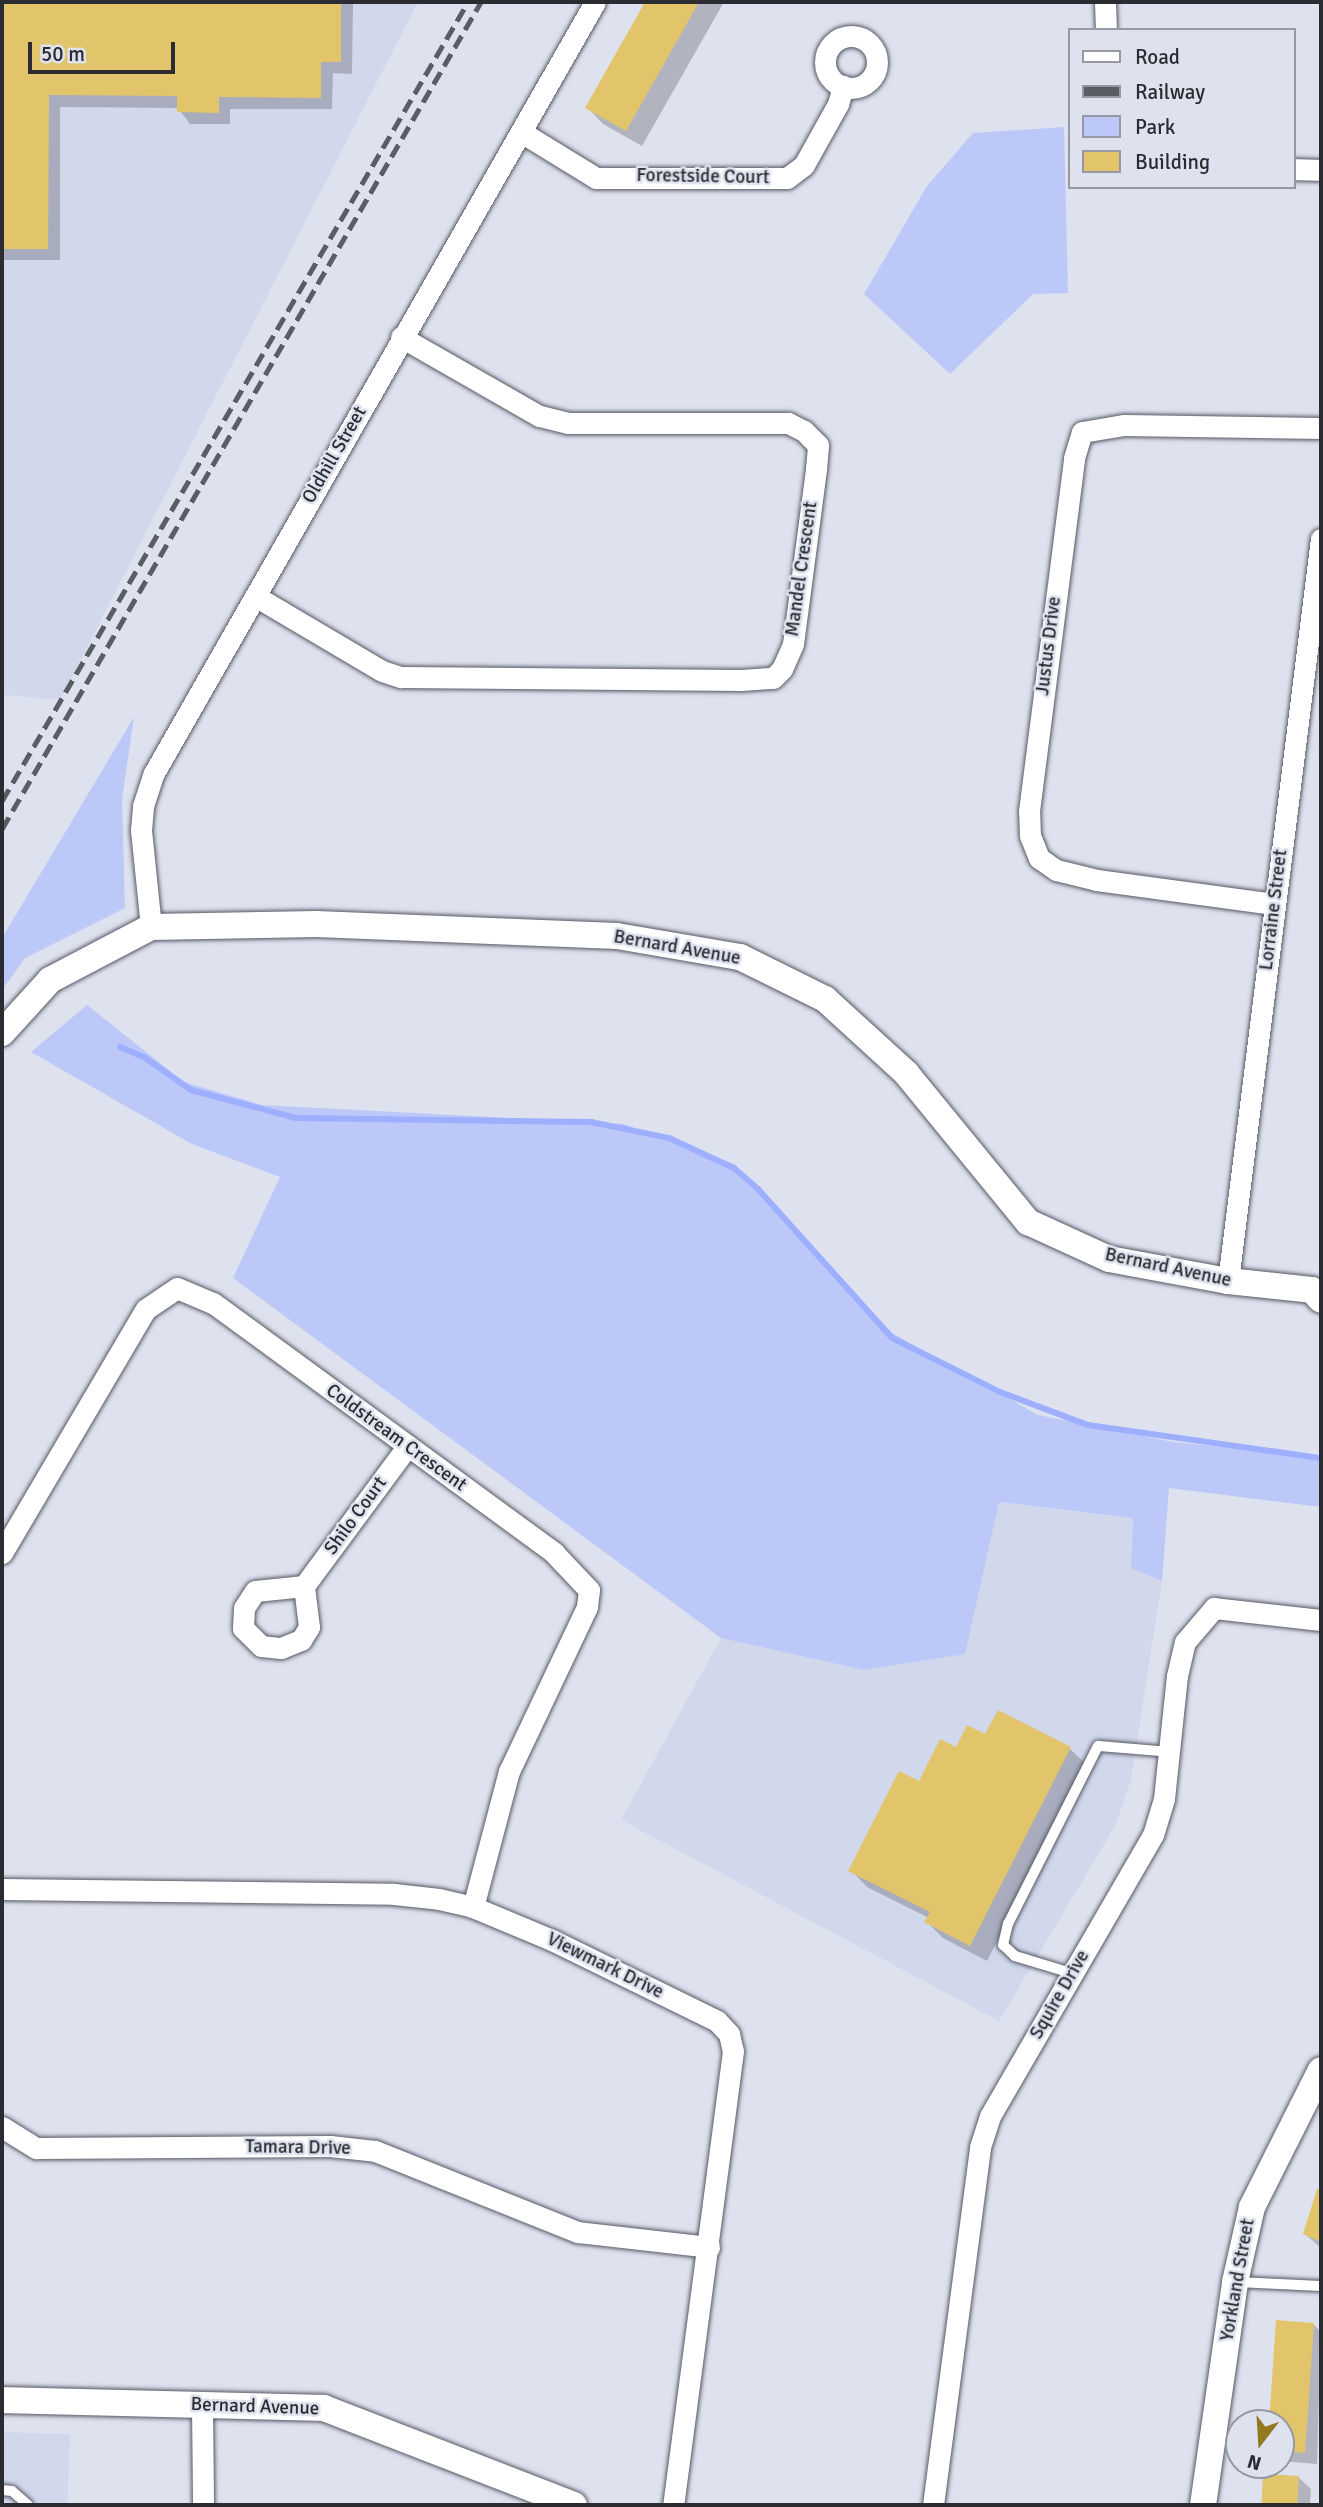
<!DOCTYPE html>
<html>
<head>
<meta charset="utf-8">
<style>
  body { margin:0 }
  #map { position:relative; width:1323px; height:2507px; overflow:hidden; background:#dee2ef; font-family:Signika,sans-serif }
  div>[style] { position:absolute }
  .built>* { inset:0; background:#d2d8ec; transform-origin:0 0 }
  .green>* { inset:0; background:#bcc8f8 }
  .shadow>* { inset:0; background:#0003 }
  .stream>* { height:6px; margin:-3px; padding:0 3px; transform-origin:3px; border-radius:3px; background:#9daffe }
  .building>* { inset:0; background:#e2c56a; transform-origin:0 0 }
  .roads { filter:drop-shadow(0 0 2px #565964) drop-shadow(0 0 2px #565964) }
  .service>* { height:10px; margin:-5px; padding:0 5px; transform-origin:5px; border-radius:5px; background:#fff }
  .minor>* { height:21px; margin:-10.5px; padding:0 10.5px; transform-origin:10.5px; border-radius:10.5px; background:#fff }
  .minor>.ring { margin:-10.5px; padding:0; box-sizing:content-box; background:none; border:21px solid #fff; border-radius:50% }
  .tertiary>* { height:26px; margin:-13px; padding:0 13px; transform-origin:13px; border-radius:13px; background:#fff }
  .rail>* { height:5px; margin-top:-2.5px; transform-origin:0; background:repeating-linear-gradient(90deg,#5b5d64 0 14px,transparent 0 21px) }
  span { translate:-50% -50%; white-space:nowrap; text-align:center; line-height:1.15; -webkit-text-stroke:5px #dee2ef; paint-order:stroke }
  .street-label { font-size:19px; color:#2b2c31 }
  .frame { position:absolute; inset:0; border:4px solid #2b2c31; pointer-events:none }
  .legend { position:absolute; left:1068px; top:28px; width:228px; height:161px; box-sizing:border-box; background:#dee2ef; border:2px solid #9699a3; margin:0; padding:9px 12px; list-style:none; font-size:21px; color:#2b2c31 }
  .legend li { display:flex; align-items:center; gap:14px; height:35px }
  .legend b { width:35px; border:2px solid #9699a3 }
  .north { position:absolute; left:1225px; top:2409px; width:70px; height:70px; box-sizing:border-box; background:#dee2ef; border:2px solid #9699a3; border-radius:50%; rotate:197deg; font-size:19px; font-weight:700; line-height:28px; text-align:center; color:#2b2c31 }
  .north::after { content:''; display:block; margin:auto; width:24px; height:32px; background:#92781f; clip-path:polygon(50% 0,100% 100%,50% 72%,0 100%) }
  .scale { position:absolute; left:28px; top:42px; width:147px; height:32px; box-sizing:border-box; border:4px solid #2b2c31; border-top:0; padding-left:9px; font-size:21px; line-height:24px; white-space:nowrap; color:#2b2c31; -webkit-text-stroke:5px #dee2ef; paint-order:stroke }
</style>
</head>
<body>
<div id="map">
  <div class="built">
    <div style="clip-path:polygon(2px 2px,418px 2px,60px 700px,2px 695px)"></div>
    <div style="clip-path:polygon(998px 1502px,1133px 1518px,1131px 1568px,1162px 1581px,1131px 1780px,1115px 1826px,999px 2021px,621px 1820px,721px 1638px,864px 1670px)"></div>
    <div style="left:2px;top:2432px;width:68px;height:73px;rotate:2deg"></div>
  </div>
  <div class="green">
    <div style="clip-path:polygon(1064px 127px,1068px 293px,1033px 294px,950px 374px,864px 294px,927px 186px,973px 133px)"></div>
    <div style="clip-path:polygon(134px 717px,122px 799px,125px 908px,25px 958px,2px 990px,2px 938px)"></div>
    <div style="clip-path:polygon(87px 1005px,184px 1082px,262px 1105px,623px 1124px,734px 1164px,878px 1325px,1038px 1415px,1173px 1442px,1321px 1457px,1321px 1507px,1169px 1488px,1162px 1581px,1131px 1568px,1133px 1518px,999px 1502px,965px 1654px,864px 1670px,721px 1638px,233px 1278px,280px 1177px,192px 1144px,31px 1052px)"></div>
  </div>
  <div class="shadow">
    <div style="clip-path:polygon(2px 2px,353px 2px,352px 74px,333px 73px,332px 109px,230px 109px,230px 124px,190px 124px,178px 108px,60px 107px,60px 260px,2px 260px)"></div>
    <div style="clip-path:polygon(647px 2px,724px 2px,642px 146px,603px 124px,587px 107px)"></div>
    <div style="clip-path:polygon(999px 1712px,1070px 1749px,1087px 1765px,987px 1961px,943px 1938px,927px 1922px,929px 1918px,867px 1887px,851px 1870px,920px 1783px,957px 1749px,986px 1737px)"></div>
    <div style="clip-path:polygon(1318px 2191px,1321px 2192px,1321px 2248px,1305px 2234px)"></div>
    <div style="clip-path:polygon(1313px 2324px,1321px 2332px,1317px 2464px,1281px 2461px,1281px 2423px,1271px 2423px)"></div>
    <div style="clip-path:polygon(1264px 2475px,1298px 2477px,1311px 2489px,1310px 2505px,1263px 2505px)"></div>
  </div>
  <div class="stream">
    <div style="left:120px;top:1047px;width:26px;rotate:23deg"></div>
    <div style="left:144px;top:1057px;width:57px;rotate:35.1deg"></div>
    <div style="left:191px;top:1090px;width:109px;rotate:14.9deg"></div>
    <div style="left:296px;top:1118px;width:295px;rotate:0.8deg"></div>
    <div style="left:591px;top:1122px;width:80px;rotate:11.6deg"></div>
    <div style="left:669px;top:1138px;width:72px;rotate:24.8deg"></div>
    <div style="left:734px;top:1168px;width:32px;rotate:41deg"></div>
    <div style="left:758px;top:1189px;width:200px;rotate:48deg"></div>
    <div style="left:892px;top:1338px;width:121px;rotate:26.6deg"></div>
    <div style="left:1000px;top:1392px;width:94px;rotate:20.6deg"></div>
    <div style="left:1088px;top:1425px;width:235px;rotate:8.1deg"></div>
  </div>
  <div class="building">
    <div style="clip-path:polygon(2px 2px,341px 2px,341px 62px,321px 62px,321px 98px,219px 97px,219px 113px,177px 112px,177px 96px,49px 95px,48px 249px,2px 249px)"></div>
    <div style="clip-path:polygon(645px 2px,699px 2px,626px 131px,585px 108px)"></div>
    <div style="clip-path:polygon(998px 1710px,1071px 1747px,970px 1946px,924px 1922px,930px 1912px,848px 1871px,899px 1771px,919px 1781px,940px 1739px,956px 1747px,967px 1725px,985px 1734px)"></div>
    <div style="clip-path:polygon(1317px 2189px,1321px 2190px,1321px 2242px,1303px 2234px)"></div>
    <div style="clip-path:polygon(1276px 2320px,1314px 2323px,1305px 2453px,1281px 2451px,1281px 2423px,1269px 2423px)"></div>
    <div style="left:1263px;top:2474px;width:36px;height:31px;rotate:3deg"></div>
  </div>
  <div class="roads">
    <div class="service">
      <div style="left:1071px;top:1973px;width:59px;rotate:-163.1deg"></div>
      <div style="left:1015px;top:1956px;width:16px;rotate:-137deg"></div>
      <div style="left:1003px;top:1945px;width:22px;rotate:-77deg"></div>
      <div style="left:1008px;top:1924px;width:199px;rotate:-63.2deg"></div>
      <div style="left:1098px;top:1746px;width:73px;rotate:4.7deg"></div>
      <div style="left:1237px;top:2282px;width:84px;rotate:2.7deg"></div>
      <div style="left:2px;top:2490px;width:10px;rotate:6deg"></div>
      <div style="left:12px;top:2491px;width:21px;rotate:41deg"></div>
    </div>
    <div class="minor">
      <div style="left:1105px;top:2px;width:28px;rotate:88deg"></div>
      <div class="ring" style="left:825px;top:36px;width:31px;height:31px"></div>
      <div style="left:521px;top:132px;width:88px;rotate:31.5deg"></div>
      <div style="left:596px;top:178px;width:191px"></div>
      <div style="left:787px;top:178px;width:21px;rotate:-37deg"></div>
      <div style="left:804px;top:165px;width:70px;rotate:-60.9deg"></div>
      <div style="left:838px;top:104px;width:19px;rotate:-74deg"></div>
      <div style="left:1293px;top:169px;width:28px;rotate:2deg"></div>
      <div style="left:255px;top:596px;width:147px;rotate:30.6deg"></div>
      <div style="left:382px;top:671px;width:20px;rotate:18deg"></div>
      <div style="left:401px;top:677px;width:340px;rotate:0.5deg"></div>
      <div style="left:741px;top:680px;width:32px;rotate:-4deg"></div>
      <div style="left:773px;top:678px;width:13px;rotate:-45deg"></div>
      <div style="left:782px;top:669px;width:27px;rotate:-66deg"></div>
      <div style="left:793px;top:644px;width:177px;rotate:-82.5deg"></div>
      <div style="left:816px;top:469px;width:24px;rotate:-85deg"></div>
      <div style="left:818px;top:445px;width:20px;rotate:-135deg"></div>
      <div style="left:804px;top:431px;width:18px;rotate:-153deg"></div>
      <div style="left:788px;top:423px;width:220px;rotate:180deg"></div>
      <div style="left:568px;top:423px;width:30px;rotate:-166deg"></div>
      <div style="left:539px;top:416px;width:159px;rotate:-150.2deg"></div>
      <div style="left:1274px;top:904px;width:179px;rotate:-172.3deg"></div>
      <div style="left:1097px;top:880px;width:42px;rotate:-166.3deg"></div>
      <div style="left:1056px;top:870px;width:21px;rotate:-145deg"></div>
      <div style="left:1039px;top:858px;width:24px;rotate:-112deg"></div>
      <div style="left:1030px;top:836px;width:25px;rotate:-92deg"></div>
      <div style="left:1029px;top:811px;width:356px;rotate:-82.7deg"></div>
      <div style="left:1074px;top:458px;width:27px;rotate:-73deg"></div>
      <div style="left:1082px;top:432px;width:43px;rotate:-9.5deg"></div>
      <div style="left:1124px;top:425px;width:197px;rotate:0.9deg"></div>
      <div style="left:151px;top:927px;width:98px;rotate:-95.9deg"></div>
      <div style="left:141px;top:830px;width:24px;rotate:-85deg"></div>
      <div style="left:143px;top:806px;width:35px;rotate:-72deg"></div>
      <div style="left:154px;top:773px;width:888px;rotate:-60.23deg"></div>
      <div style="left:1228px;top:1281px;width:748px;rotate:-82.86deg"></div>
      <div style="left:2px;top:1553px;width:283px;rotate:-59.5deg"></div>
      <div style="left:146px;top:1309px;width:37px;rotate:-34deg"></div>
      <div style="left:177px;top:1288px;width:39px;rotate:23deg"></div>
      <div style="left:213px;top:1303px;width:423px;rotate:36.2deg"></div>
      <div style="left:554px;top:1553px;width:51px;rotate:46.6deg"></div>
      <div style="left:589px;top:1590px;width:17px;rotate:97deg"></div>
      <div style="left:587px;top:1607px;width:182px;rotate:115.4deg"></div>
      <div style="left:509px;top:1771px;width:141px;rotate:104.8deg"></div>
      <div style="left:304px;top:1586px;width:49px;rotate:174.2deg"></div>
      <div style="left:255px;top:1591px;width:20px;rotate:123deg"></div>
      <div style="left:244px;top:1608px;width:20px;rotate:93deg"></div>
      <div style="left:243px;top:1628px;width:25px;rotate:45deg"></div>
      <div style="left:261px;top:1646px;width:20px;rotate:6deg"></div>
      <div style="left:281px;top:1648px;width:22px;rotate:-22deg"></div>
      <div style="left:301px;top:1640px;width:15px;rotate:-58deg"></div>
      <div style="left:309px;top:1627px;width:41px;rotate:-97deg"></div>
      <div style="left:304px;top:1586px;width:173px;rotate:-53.5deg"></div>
      <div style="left:2px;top:1889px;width:392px;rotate:0.7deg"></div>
      <div style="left:394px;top:1894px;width:45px;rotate:6.3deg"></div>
      <div style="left:439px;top:1899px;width:35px;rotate:13deg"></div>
      <div style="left:473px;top:1907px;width:86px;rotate:22.7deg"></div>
      <div style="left:552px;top:1940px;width:184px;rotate:26.1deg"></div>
      <div style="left:717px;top:2021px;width:18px;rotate:47deg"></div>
      <div style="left:729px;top:2034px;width:17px;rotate:77deg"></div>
      <div style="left:733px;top:2051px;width:458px;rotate:97.5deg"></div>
      <div style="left:2px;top:2127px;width:40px;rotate:32deg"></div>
      <div style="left:36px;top:2148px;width:294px;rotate:-0.4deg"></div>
      <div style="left:330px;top:2146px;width:45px;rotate:6.3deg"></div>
      <div style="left:375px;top:2151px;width:219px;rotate:21.8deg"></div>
      <div style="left:578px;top:2232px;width:132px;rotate:6.5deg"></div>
      <div style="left:202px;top:2404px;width:101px;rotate:89.4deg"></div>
      <div style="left:933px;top:2505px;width:361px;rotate:-82.5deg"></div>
      <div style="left:980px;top:2147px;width:33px;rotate:-72deg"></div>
      <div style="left:990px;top:2116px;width:325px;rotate:-59.9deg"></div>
      <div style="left:1153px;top:1835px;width:38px;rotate:-73deg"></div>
      <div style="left:1164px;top:1799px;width:124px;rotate:-84deg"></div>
      <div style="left:1177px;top:1676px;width:35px;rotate:-77deg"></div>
      <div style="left:1185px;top:1642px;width:45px;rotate:-49.5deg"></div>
      <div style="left:1214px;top:1608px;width:108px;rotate:6.4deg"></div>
    </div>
    <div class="tertiary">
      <div style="left:2px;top:1033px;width:72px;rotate:-47.8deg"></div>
      <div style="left:50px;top:980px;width:114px;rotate:-27.7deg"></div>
      <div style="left:151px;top:927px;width:165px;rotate:-1deg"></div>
      <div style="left:316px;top:924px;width:301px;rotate:2.3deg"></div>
      <div style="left:617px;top:936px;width:125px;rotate:9.7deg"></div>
      <div style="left:740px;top:957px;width:95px;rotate:26.3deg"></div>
      <div style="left:825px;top:999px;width:110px;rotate:42.4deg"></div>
      <div style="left:906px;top:1073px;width:193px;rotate:50.7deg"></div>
      <div style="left:1028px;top:1222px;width:89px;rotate:24.6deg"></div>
      <div style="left:1109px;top:1259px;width:121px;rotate:10.5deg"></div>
      <div style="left:1228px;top:1281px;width:84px;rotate:6.1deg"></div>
      <div style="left:1312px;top:1290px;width:13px;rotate:48deg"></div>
      <div style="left:2px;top:2400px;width:322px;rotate:1.4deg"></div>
      <div style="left:324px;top:2408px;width:268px;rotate:21.2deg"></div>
      <div style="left:1203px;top:2505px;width:225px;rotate:-81.8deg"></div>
      <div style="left:1235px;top:2282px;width:77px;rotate:-77.2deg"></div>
      <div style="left:1252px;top:2207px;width:153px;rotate:-63.3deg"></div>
    </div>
  </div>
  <div class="rail">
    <div style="left:2px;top:801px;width:925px;rotate:-59.75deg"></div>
    <div style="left:2px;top:829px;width:956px;rotate:-59.92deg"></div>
  </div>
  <div class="street-label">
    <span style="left:703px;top:177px;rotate:1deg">Forestside Court</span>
    <span style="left:335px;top:455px;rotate:-60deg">Oldhill Street</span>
    <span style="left:802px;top:569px;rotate:-82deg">Mandel Crescent</span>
    <span style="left:1049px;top:646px;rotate:-83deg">Justus Drive</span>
    <span style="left:1274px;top:910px;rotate:-83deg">Lorraine Street</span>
    <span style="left:677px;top:948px;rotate:10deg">Bernard Avenue</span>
    <span style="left:1168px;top:1268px;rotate:12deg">Bernard Avenue</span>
    <span style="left:396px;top:1438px;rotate:36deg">Coldstream Crescent</span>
    <span style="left:356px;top:1516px;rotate:-54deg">Shilo Court</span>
    <span style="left:605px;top:1966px;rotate:26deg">Viewmark Drive</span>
    <span style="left:1060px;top:1995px;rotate:-60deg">Squire Drive</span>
    <span style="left:298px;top:2148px;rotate:1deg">Tamara Drive</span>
    <span style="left:1238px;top:2280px;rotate:-80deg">Yorkland Street</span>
    <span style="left:255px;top:2407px;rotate:2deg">Bernard Avenue</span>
  </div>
  <div class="frame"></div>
  <ul class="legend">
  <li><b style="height:9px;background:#fff"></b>Road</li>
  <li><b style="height:9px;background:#5b5d64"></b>Railway</li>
  <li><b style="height:19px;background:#bcc8f8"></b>Park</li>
  <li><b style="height:19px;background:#e2c56a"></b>Building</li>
  </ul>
  <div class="north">N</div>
  <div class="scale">50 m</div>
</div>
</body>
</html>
